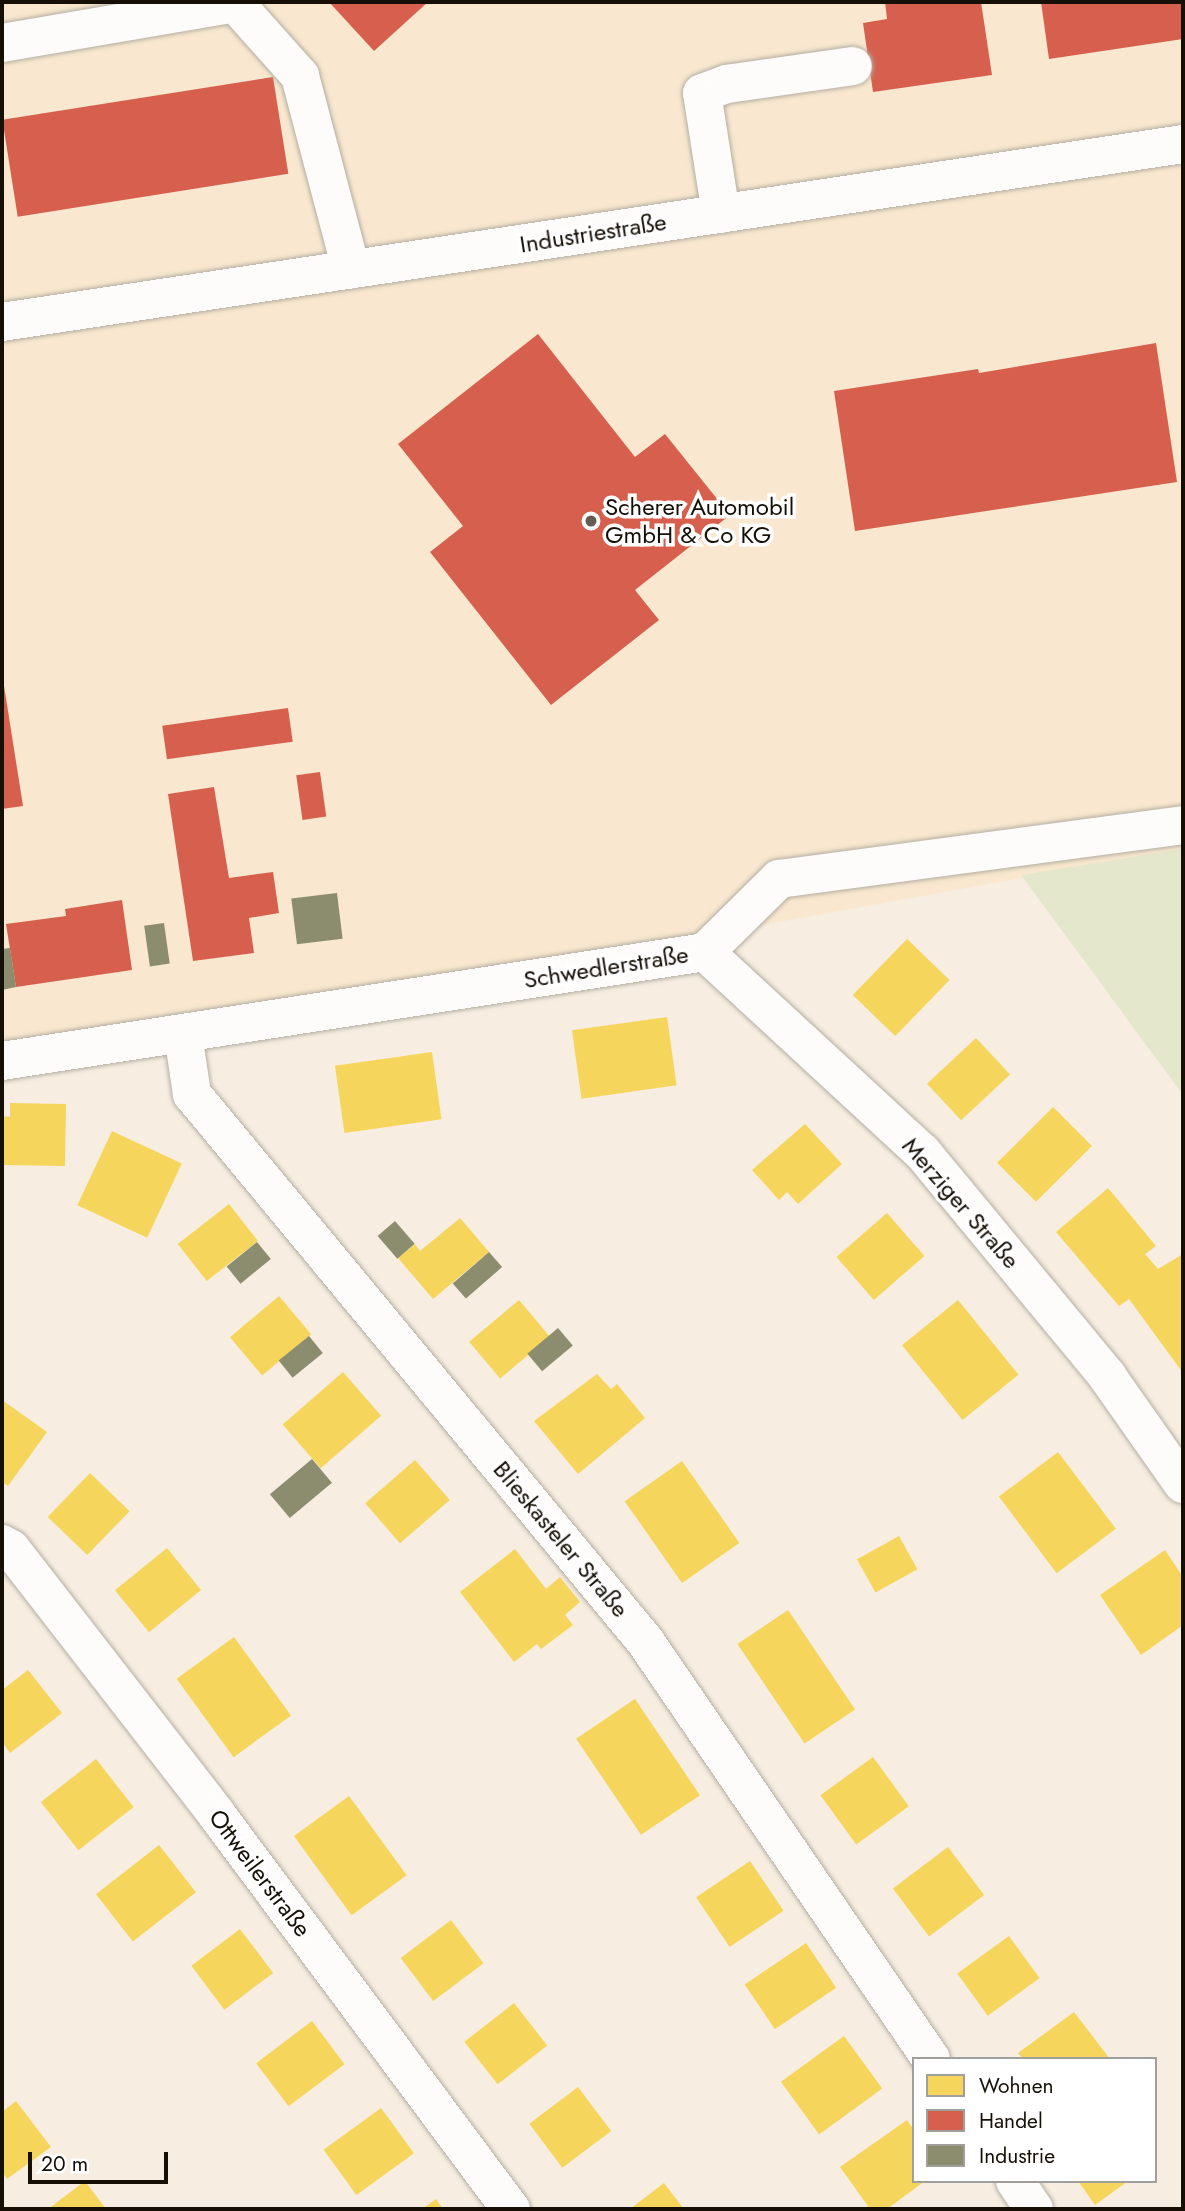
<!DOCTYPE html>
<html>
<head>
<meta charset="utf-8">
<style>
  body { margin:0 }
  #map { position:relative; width:1185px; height:2211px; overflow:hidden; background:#f7eee1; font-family:Jost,sans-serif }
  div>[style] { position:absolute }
  .built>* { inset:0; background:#f9e8cf }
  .green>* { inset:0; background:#e4e7cc }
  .homes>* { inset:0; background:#f6d55c; transform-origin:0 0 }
  .shops>* { inset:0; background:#d6604d; transform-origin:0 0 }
  .industry>* { inset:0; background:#8c8c6e; transform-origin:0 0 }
  .roads { filter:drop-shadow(0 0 2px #b4aea3) drop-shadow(0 0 2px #b4aea3) }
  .minor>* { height:38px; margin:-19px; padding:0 19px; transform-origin:19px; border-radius:19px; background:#fefcfa }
  .dots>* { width:19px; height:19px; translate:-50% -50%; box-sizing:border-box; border:4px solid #fff; border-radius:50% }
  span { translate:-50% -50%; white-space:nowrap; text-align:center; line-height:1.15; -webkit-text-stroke:7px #fff; paint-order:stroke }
  .street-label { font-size:24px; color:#150f06 }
  .poi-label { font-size:24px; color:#150f06 }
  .left { translate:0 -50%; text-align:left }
  .frame { position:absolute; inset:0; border:4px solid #150f06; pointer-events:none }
  .legend { position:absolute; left:912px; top:2057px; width:245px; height:126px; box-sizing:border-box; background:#fff; border:2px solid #a19f9b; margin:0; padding:9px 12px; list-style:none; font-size:21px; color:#150f06 }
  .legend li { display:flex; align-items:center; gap:14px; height:35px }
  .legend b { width:35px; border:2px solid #a19f9b }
  .scale { position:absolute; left:28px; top:2152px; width:140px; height:32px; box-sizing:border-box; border:4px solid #150f06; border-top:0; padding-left:9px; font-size:21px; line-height:24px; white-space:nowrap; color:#150f06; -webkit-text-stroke:5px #fff; paint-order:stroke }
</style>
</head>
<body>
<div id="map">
  <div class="built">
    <div style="clip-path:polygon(2px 2px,1183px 2px,1183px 849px,2px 1062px)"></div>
  </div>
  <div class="green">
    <div style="clip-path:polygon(1183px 849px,1183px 1095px,1021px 875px)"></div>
  </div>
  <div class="homes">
    <div style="left:907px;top:939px;width:59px;height:78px;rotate:44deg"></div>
    <div style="left:667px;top:1017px;width:69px;height:96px;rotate:82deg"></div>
    <div style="left:976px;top:1038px;width:50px;height:67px;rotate:47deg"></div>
    <div style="left:432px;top:1052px;width:68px;height:98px;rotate:82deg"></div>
    <div style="clip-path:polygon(10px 1103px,66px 1104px,65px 1166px,2px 1165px,2px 1116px,10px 1117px)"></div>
    <div style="left:1053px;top:1107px;width:55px;height:79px;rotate:45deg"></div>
    <div style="clip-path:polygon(805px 1124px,842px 1164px,798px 1204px,787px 1192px,779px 1200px,752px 1170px)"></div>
    <div style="left:112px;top:1131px;width:77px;height:82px;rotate:25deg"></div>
    <div style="clip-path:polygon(1108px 1188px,1156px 1246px,1145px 1254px,1158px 1269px,1183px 1254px,1183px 1373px,1129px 1299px,1119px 1306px,1056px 1232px)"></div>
    <div style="left:229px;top:1204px;width:47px;height:65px;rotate:52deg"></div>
    <div style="left:887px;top:1213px;width:57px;height:67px;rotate:49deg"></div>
    <div style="clip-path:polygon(460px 1218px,489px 1252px,433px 1299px,398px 1258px,415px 1244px,420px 1251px)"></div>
    <div style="left:279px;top:1296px;width:50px;height:64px;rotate:50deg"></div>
    <div style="left:519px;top:1300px;width:48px;height:65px;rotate:50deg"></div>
    <div style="left:958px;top:1300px;width:96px;height:72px;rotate:51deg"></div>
    <div style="left:343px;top:1372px;width:58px;height:80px;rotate:49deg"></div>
    <div style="clip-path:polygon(597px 1374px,611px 1389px,617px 1384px,645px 1418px,578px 1474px,534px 1421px)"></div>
    <div style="clip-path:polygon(2px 1400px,47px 1432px,8px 1486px,2px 1482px)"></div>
    <div style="left:1058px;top:1452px;width:96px;height:74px;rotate:53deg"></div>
    <div style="left:415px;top:1460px;width:53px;height:66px;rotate:49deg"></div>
    <div style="left:682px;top:1461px;width:100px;height:70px;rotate:55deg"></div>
    <div style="left:90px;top:1473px;width:55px;height:61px;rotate:44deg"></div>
    <div style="left:899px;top:1536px;width:38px;height:48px;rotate:61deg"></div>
    <div style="left:167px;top:1548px;width:54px;height:67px;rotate:51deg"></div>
    <div style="clip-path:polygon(515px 1549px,546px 1589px,560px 1577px,580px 1602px,565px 1615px,573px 1625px,541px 1649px,537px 1644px,514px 1662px,460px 1592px)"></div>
    <div style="clip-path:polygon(1165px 1550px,1183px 1577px,1183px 1625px,1141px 1655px,1100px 1595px)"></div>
    <div style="left:788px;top:1610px;width:120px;height:61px;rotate:56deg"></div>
    <div style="left:234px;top:1637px;width:97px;height:71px;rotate:54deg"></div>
    <div style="clip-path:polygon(28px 1670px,62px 1713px,10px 1753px,2px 1742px,2px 1690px)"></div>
    <div style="left:635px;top:1699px;width:116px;height:71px;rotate:56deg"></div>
    <div style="left:873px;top:1757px;width:61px;height:65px;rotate:54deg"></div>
    <div style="left:96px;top:1759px;width:61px;height:70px;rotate:52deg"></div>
    <div style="left:349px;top:1796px;width:98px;height:68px;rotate:54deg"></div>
    <div style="left:159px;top:1845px;width:60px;height:80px;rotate:52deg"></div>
    <div style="left:948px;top:1847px;width:60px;height:69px;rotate:53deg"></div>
    <div style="left:750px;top:1861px;width:60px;height:65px;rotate:56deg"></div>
    <div style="left:451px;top:1920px;width:54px;height:63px;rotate:53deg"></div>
    <div style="left:240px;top:1929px;width:55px;height:61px;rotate:53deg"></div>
    <div style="left:1009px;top:1936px;width:52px;height:64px;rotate:54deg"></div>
    <div style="left:806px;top:1943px;width:54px;height:74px;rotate:56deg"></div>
    <div style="left:514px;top:2003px;width:54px;height:63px;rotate:52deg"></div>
    <div style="clip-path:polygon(1074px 2012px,1110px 2059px,1023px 2059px,1018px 2053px)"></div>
    <div style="left:312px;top:2021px;width:54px;height:70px;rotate:53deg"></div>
    <div style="left:844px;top:2036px;width:65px;height:78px;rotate:54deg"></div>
    <div style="left:578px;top:2087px;width:55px;height:61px;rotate:53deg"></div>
    <div style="clip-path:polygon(16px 2101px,51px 2147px,7px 2179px,2px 2172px,2px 2112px)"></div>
    <div style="left:381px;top:2108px;width:56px;height:71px;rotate:54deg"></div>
    <div style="clip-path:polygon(907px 2120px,914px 2130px,914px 2181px,925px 2181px,887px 2209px,870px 2209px,840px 2167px)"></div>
    <div style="clip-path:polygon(85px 2181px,106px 2209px,48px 2209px)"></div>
    <div style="clip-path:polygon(1078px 2181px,1128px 2181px,1095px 2205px)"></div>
    <div style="clip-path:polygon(664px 2183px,684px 2209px,630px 2209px)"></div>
    <div style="clip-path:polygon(436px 2199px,443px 2209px,422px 2209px)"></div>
  </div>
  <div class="shops">
    <div style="clip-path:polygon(329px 2px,428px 2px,374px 51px)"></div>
    <div style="clip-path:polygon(885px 2px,981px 2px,992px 75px,873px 92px,863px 23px,887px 19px)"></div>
    <div style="clip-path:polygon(1041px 2px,1183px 2px,1183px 39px,1049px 59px)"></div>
    <div style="left:273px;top:77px;width:98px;height:274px;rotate:81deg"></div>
    <div style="clip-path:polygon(538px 334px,635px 457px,665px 434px,730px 515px,635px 590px,659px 620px,551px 705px,430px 552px,463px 526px,398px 444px)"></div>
    <div style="clip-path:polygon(1156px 343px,1177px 482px,855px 531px,834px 391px,978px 369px,979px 373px)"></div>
    <div style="clip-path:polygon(2px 673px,23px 806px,2px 809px)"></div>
    <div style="left:288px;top:708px;width:34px;height:127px;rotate:82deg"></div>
    <div style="left:320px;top:772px;width:45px;height:24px;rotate:82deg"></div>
    <div style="clip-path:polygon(214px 787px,229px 878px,273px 872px,279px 913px,249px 918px,254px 953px,193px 961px,168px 794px)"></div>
    <div style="clip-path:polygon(122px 900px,132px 970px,16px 987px,6px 924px,66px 916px,65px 909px)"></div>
  </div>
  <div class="industry">
    <div style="left:337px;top:893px;width:46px;height:46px;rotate:83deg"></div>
    <div style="left:164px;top:923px;width:41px;height:20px;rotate:82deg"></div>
    <div style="clip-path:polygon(10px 948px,16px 987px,2px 990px,2px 949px)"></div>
    <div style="left:395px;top:1221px;width:30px;height:23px;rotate:49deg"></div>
    <div style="left:257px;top:1242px;width:22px;height:39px;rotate:51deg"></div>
    <div style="left:489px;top:1252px;width:20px;height:48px;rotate:49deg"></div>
    <div style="left:558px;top:1328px;width:23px;height:40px;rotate:50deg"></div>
    <div style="left:309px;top:1336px;width:22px;height:39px;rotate:51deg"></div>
    <div style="left:312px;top:1459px;width:31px;height:55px;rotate:50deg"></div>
  </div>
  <div class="roads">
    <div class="minor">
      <div style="left:2px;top:43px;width:236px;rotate:-9.7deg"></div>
      <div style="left:235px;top:3px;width:98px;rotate:48.3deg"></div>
      <div style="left:300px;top:76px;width:200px;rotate:75.2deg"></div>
      <div style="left:721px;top:214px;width:122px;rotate:-98.9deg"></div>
      <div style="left:702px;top:93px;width:27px;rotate:-20deg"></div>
      <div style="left:727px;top:84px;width:127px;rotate:-8.1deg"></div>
      <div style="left:2px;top:322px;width:1194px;rotate:-8.57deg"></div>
      <div style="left:705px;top:952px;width:295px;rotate:42.7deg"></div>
      <div style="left:922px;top:1152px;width:291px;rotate:50.4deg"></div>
      <div style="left:1107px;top:1376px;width:132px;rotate:54.9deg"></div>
      <div style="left:183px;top:1034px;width:61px;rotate:81.5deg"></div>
      <div style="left:192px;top:1094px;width:710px;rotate:50.37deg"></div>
      <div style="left:645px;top:1641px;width:506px;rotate:55.62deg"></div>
      <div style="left:2px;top:1061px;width:711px;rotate:-8.81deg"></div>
      <div style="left:705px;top:952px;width:104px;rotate:-44.6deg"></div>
      <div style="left:779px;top:879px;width:408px;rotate:-7.6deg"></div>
      <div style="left:2px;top:1544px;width:10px;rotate:29deg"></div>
      <div style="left:11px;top:1549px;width:336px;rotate:52.2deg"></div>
      <div style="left:217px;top:1815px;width:492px;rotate:53.3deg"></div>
      <div style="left:1015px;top:2181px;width:34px;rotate:56deg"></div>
    </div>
  </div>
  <div class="dots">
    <div style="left:591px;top:521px;background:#645d53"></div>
  </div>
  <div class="street-label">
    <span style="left:593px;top:233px;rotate:-9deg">Industriestraße</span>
    <span style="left:606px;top:967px;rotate:-9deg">Schwedlerstraße</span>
    <span style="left:961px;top:1203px;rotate:49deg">Merziger Straße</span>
    <span style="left:561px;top:1539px;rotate:50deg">Blieskasteler Straße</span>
    <span style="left:260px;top:1873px;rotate:53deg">Ottweilerstraße</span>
  </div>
  <div class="poi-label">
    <span class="left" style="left:605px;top:521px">Scherer Automobil<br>GmbH &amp; Co KG</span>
  </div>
  <div class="frame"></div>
  <ul class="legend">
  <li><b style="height:19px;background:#f6d55c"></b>Wohnen</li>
  <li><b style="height:19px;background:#d6604d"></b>Handel</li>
  <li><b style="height:19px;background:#8c8c6e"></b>Industrie</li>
  </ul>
  <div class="scale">20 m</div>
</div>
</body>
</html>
